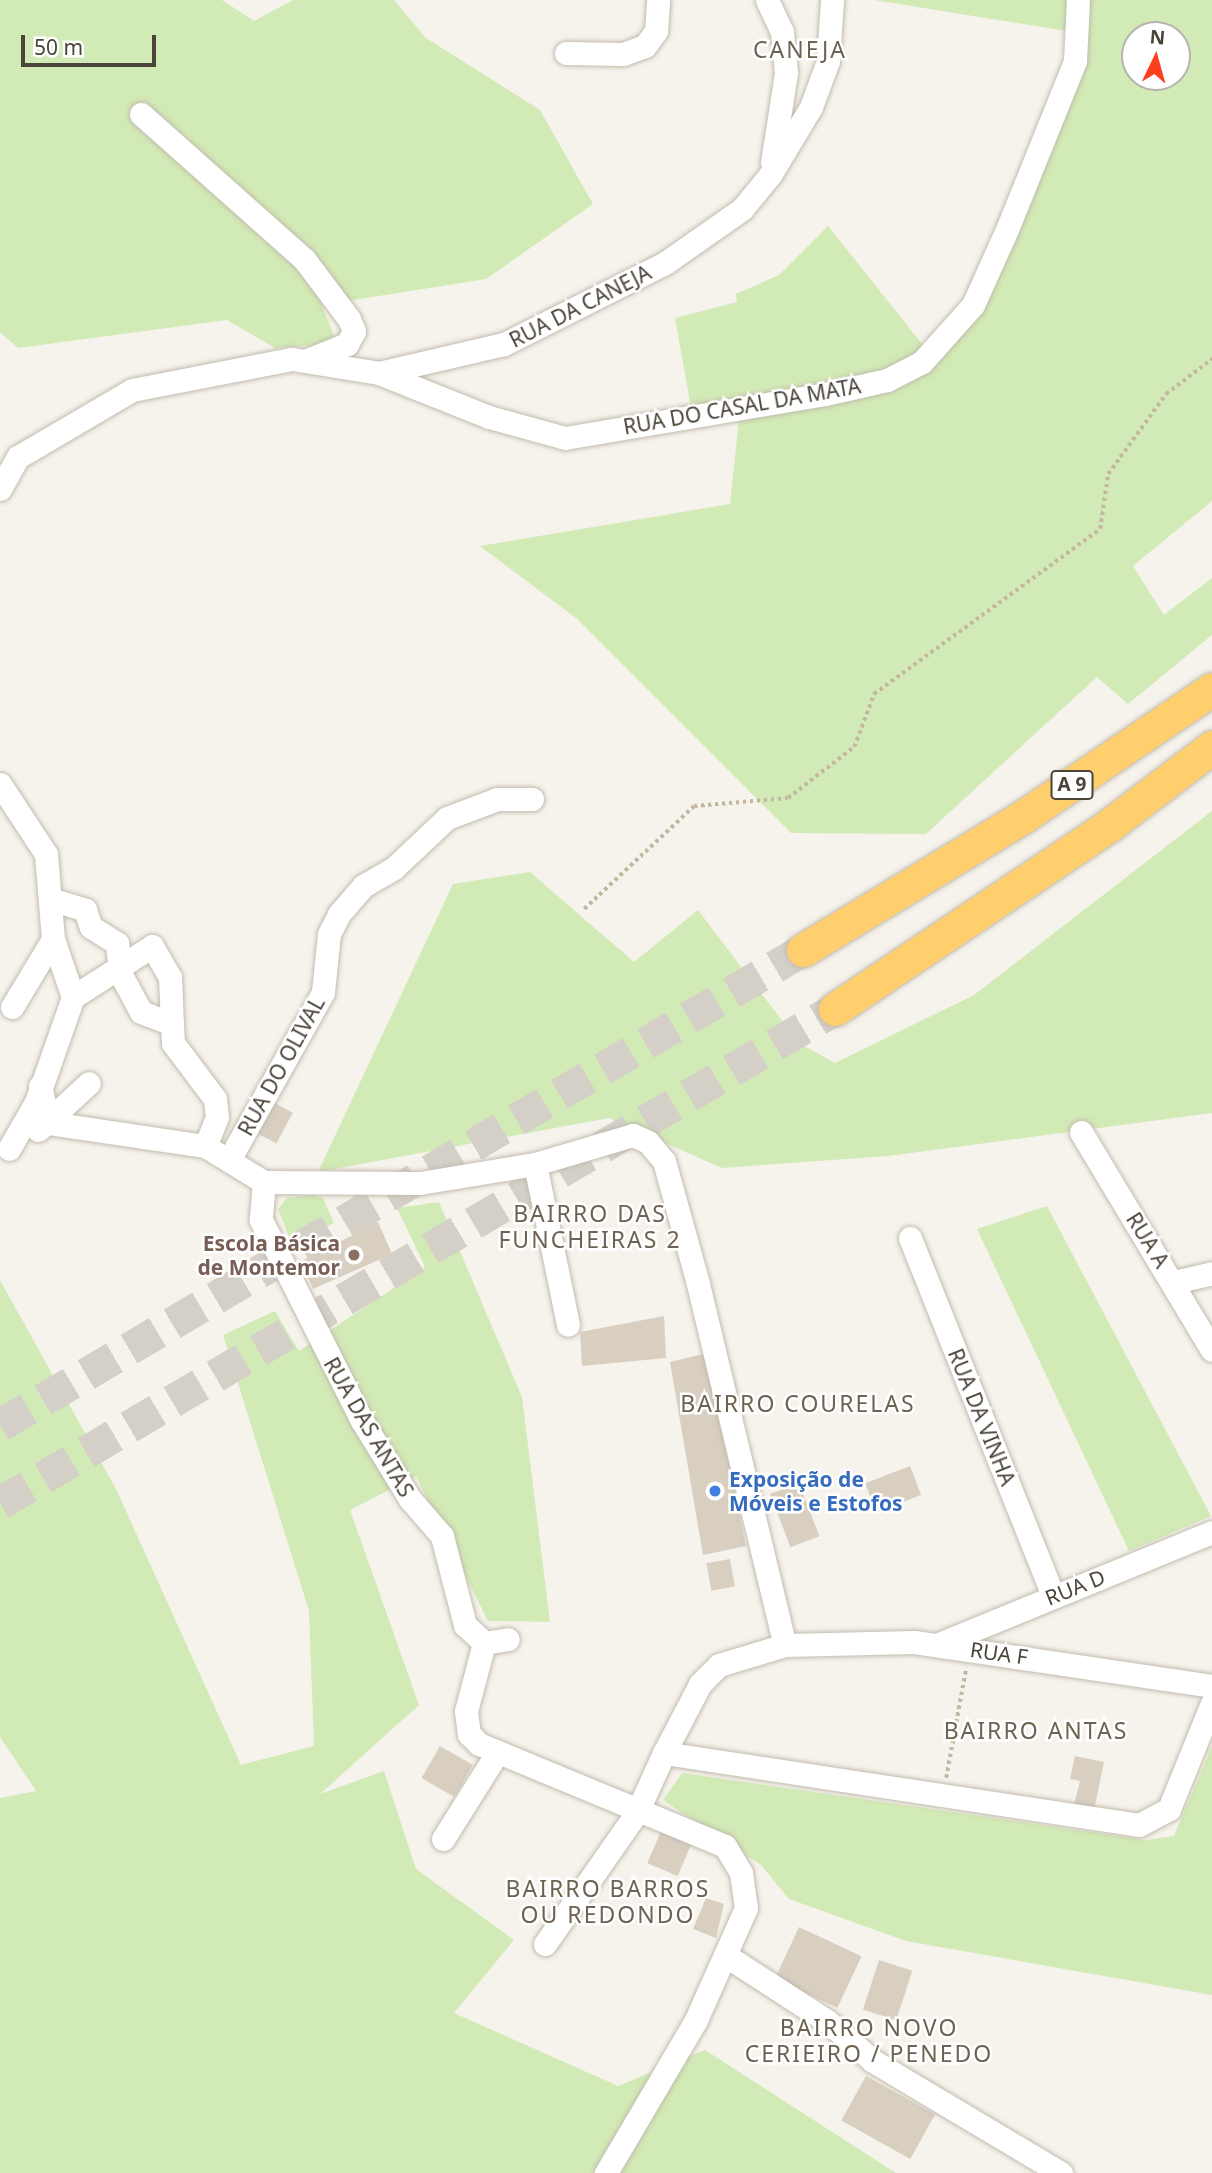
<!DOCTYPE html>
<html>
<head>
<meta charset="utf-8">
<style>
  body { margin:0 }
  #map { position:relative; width:1212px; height:2173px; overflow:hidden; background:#f6f3ec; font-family:"Noto Sans",sans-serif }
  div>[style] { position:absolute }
  .green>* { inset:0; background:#d2eab5 }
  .building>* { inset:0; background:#d8cfc1; transform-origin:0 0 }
  .highway-tunnel>* { height:33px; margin-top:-16.5px; transform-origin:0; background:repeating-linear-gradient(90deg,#d4d0c8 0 33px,transparent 0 50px) }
  .path>* { height:3.5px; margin-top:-1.75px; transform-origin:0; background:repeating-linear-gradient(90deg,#c4b79f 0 3.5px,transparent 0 7px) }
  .roads { filter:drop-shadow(0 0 2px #c2bbae) drop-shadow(0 0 2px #c2bbae) }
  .minor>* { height:23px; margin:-11.5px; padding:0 11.5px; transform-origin:11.5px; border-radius:11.5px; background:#fff }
  .highway>* { height:33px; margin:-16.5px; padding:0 16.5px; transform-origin:16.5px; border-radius:16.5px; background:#ffcf6e }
  .dots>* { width:19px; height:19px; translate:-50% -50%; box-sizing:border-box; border:4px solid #fff; border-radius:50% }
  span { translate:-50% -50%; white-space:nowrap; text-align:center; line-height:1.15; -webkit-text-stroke:5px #fff; paint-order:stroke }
  .shield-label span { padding:2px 5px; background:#fff; border:2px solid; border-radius:5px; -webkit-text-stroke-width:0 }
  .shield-label { font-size:19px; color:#4b4439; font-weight:700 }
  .street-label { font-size:21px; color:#4b4439 }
  .education-label { font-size:21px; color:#785e54; font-weight:700 }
  .right { translate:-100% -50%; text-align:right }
  .shop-label { font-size:21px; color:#366cbe; font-weight:700 }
  .left { translate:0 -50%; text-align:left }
  .neighbourhood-label { font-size:23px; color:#6e6250; letter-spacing:2px }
  .north { position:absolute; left:1121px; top:21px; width:70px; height:70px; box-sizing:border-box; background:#fff; border:2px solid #b7b4b0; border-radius:50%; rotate:5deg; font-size:19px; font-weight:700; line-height:28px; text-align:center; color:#4b4439 }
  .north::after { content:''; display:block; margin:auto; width:24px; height:32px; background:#fc3f1d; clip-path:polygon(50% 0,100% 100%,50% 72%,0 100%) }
  .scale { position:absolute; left:21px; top:35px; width:135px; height:32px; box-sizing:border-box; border:4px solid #4b4439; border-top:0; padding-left:9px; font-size:21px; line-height:24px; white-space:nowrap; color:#4b4439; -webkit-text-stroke:5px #fff; paint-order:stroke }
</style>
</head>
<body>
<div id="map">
  <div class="green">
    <div style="clip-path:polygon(0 0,222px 0,254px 21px,293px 0,394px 0,426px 38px,540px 110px,593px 204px,486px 279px,322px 305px,337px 344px,275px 348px,227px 320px,18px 348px,0 332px)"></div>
    <div style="clip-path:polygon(evenodd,874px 0,1212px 0,1212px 501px,1133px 566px,1164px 615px,1212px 578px,1212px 635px,1128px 704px,1097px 677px,926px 834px,791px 833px,576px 618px,480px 546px,730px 504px,741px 400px,691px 408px,675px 318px,737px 302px,736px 294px,779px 275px,828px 226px,926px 349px,973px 292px,1047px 115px,1073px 32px,874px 0,1135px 35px,1177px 35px,1177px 77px,1135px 77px,1135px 35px)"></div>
    <div style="clip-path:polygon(1212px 811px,1212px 1113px,888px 1156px,722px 1168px,609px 1118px,318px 1172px,453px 884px,530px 872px,634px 962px,698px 910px,799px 1043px,835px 1063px,974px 995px)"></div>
    <div style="clip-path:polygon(312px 1195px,323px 1198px,334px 1223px,292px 1244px,278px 1209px,287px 1198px)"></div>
    <div style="clip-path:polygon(439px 1202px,522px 1397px,550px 1622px,488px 1621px,416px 1476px,350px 1510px,419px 1705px,320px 1794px,384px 1771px,416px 1869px,514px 1940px,454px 2013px,618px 2086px,705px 2050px,896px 2173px,0 2173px,0 1798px,36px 1791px,0 1737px,0 1280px,116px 1489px,241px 1765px,314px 1746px,309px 1611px,223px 1335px,275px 1311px,299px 1351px,425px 1267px,397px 1208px)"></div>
    <div style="clip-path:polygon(1047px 1206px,1211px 1516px,1129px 1551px,977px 1229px)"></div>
    <div style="clip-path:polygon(1212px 1746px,1212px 1995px,906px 1941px,789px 1899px,761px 1865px,663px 1800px,682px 1773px,1146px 1840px,1174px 1836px)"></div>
  </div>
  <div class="building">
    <div style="left:269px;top:1100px;width:27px;height:35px;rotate:28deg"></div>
    <div style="clip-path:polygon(364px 1211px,370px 1225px,378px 1222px,392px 1254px,313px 1289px,301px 1261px,312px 1256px,305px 1240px,320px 1233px,327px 1248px,353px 1235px,346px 1219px)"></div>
    <div style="clip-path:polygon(664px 1316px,666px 1358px,582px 1366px,580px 1332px)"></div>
    <div style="clip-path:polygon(707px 1353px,746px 1546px,703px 1555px,670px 1362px)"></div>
    <div style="left:910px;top:1466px;width:31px;height:48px;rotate:69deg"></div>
    <div style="left:799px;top:1483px;width:57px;height:31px;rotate:69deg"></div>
    <div style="left:730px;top:1559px;width:28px;height:24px;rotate:80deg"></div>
    <div style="left:440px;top:1746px;width:38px;height:37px;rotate:30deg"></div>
    <div style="clip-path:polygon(1075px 1756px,1104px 1762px,1094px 1810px,1074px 1805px,1080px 1781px,1070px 1779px)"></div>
    <div style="left:661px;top:1831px;width:33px;height:35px;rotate:23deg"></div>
    <div style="clip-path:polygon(706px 1898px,724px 1904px,716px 1938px,693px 1929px)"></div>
    <div style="left:799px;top:1927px;width:69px;height:57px;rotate:25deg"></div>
    <div style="left:879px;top:1960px;width:35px;height:52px;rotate:18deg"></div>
    <div style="left:866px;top:2076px;width:79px;height:51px;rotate:29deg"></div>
  </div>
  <div class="highway-tunnel">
    <div style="left:0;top:1425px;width:933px;rotate:-30.61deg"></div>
    <div style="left:0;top:1503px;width:970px;rotate:-30.61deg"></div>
  </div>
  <div class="path">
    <div style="left:584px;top:909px;width:151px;rotate:-43.1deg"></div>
    <div style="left:694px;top:806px;width:94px;rotate:-4.9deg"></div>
    <div style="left:788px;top:798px;width:83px;rotate:-37.7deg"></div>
    <div style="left:854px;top:747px;width:57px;rotate:-69.3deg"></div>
    <div style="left:874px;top:694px;width:280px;rotate:-36.1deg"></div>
    <div style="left:1100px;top:529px;width:56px;rotate:-81.7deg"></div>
    <div style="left:1108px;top:474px;width:99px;rotate:-54.1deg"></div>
    <div style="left:1166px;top:394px;width:58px;rotate:-37.3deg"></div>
    <div style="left:946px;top:1778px;width:112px;rotate:-79.7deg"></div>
  </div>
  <div class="roads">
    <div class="minor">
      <div style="left:767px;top:0;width:35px;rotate:65deg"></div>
      <div style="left:782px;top:32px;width:41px;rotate:84.4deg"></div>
      <div style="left:786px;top:73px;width:90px;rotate:98.9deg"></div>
      <div style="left:566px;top:53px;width:57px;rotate:1deg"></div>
      <div style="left:623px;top:54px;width:23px;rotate:-20deg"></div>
      <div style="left:645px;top:46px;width:19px;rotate:-54deg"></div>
      <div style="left:656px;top:31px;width:31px;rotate:-86deg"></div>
      <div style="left:141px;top:114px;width:218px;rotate:41.7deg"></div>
      <div style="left:304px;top:259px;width:75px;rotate:53.1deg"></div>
      <div style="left:349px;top:319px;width:13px;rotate:67deg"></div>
      <div style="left:354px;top:331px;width:15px;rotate:118deg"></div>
      <div style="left:347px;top:344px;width:45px;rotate:158deg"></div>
      <div style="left:379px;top:373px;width:118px;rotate:21.8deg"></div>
      <div style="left:489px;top:417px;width:79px;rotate:15.4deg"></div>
      <div style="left:565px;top:438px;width:264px;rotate:-9.6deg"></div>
      <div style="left:825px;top:394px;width:64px;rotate:-12.7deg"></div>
      <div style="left:887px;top:380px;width:39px;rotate:-27deg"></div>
      <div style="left:922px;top:362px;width:76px;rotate:-48.2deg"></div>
      <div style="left:973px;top:305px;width:85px;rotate:-65.8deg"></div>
      <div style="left:1008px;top:227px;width:179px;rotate:-68deg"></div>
      <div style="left:1075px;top:61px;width:61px;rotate:-87.2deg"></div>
      <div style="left:0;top:489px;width:37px;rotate:-61deg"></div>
      <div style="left:18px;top:457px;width:132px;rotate:-30.4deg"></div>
      <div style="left:132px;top:390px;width:163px;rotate:-11deg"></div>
      <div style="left:292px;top:359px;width:88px;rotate:9.1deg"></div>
      <div style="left:379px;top:373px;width:128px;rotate:-13.1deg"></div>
      <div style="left:504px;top:344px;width:180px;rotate:-26.7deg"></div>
      <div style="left:665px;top:263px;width:94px;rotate:-35deg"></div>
      <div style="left:742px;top:209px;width:44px;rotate:-50.5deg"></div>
      <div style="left:770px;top:175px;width:79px;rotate:-58.9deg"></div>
      <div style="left:811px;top:107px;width:49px;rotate:-69.7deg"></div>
      <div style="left:828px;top:61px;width:61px;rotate:-86.2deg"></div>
      <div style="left:0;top:784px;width:84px;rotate:56.7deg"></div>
      <div style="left:46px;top:854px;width:85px;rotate:85.3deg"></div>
      <div style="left:53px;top:939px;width:61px;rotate:71deg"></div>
      <div style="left:73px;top:997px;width:111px;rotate:109.4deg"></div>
      <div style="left:36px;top:1102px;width:54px;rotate:119.9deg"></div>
      <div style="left:50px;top:899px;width:37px;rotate:17deg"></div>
      <div style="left:85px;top:910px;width:18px;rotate:71deg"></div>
      <div style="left:91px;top:927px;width:31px;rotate:32deg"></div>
      <div style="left:117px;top:943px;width:30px;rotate:84deg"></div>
      <div style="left:120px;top:973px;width:44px;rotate:61.7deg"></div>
      <div style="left:141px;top:1012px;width:33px;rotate:21deg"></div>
      <div style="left:172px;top:1024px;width:19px;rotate:87deg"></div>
      <div style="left:173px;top:1043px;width:70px;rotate:53.1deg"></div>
      <div style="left:215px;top:1099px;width:18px;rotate:84deg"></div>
      <div style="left:217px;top:1117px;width:31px;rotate:112deg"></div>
      <div style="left:73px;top:997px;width:94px;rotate:-32.8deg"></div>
      <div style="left:152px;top:946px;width:36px;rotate:60deg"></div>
      <div style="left:170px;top:977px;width:47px;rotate:87.6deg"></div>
      <div style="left:12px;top:1007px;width:79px;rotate:-58.9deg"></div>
      <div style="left:40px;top:1086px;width:38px;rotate:76deg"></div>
      <div style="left:49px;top:1123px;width:158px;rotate:8.4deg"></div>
      <div style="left:205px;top:1146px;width:69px;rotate:31.4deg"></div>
      <div style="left:38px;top:1130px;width:69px;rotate:-42.7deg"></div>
      <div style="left:1081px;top:1132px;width:254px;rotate:59deg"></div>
      <div style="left:230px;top:1158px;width:190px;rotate:-60.7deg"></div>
      <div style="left:323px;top:992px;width:58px;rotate:-84.1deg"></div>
      <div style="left:329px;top:934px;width:22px;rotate:-63deg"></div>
      <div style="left:339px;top:914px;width:37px;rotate:-49deg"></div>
      <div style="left:363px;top:886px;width:36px;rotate:-30deg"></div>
      <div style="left:394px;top:868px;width:73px;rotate:-43.3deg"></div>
      <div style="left:447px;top:818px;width:53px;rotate:-20.8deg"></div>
      <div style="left:497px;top:799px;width:35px"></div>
      <div style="left:535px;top:1164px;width:164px;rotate:78.4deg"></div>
      <div style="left:264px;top:1182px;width:156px;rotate:0.4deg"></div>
      <div style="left:420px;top:1183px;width:117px;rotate:-9.4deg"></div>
      <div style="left:535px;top:1164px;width:102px;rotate:-16.5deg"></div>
      <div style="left:633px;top:1135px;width:17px;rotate:25deg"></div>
      <div style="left:648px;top:1142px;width:25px;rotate:50deg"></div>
      <div style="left:664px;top:1161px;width:128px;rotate:74.5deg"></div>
      <div style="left:698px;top:1284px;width:371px;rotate:76.5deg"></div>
      <div style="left:264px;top:1182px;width:38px;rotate:95deg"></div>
      <div style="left:261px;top:1220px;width:223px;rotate:63.3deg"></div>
      <div style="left:361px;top:1419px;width:94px;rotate:58.5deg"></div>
      <div style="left:410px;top:1499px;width:49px;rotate:49.1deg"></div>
      <div style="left:442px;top:1536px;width:92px;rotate:75.5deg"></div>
      <div style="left:465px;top:1625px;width:26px;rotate:43deg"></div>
      <div style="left:484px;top:1643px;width:24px;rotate:-9deg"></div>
      <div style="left:910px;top:1238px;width:385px;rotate:68.2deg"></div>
      <div style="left:1174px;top:1282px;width:39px;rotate:-13deg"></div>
      <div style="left:484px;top:1643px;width:70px;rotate:104.8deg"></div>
      <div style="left:466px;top:1711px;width:23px;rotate:83deg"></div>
      <div style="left:469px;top:1734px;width:14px;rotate:45deg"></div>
      <div style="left:479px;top:1744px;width:266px;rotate:22.5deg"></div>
      <div style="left:725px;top:1846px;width:31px;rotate:59deg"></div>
      <div style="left:741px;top:1873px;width:35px;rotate:82deg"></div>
      <div style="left:746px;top:1908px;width:123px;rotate:114.1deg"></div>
      <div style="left:696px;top:2020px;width:178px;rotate:120.5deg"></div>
      <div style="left:939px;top:1644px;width:295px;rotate:-22.3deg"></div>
      <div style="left:664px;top:1753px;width:78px;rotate:-62.4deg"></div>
      <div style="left:700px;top:1684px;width:27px;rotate:-45deg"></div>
      <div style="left:719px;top:1665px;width:69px;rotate:-16.9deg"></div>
      <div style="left:785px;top:1645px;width:129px;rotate:-1.3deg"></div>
      <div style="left:914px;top:1642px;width:301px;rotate:8.4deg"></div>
      <div style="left:443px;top:1839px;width:99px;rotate:-57.8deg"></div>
      <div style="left:545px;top:1944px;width:161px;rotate:-55.1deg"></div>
      <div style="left:637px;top:1812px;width:65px;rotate:-65.4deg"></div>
      <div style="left:664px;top:1753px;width:480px;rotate:8.6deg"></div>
      <div style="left:1139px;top:1825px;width:34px;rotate:-28deg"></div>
      <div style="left:1169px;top:1809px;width:114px;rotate:-67.9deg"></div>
      <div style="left:725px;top:1955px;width:121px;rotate:32.9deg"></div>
      <div style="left:827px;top:2021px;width:61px;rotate:41deg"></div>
      <div style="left:873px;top:2061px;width:219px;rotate:30.8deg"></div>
    </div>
    <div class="highway">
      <div style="left:803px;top:950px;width:255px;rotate:-31.2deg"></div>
      <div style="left:1021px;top:818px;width:230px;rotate:-34deg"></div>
      <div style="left:835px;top:1009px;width:332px;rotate:-33.8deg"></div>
      <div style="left:1111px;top:824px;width:127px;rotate:-37.3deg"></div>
    </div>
  </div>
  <div class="dots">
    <div style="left:354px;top:1255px;background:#8d6e63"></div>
    <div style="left:715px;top:1491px;background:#3f7fe0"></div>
  </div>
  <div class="shield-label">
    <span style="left:1072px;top:785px">A 9</span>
  </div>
  <div class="street-label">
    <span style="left:580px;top:306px;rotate:-27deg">RUA DA CANEJA</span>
    <span style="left:742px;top:406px;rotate:-10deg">RUA DO CASAL DA MATA</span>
    <span style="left:281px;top:1066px;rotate:-61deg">RUA DO OLIVAL</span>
    <span style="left:1148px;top:1240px;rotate:58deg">RUA A</span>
    <span style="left:982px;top:1417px;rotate:68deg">RUA DA VINHA</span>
    <span style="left:369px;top:1427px;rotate:60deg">RUA DAS ANTAS</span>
    <span style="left:1075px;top:1587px;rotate:-22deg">RUA D</span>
    <span style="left:999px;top:1653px;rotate:8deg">RUA F</span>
  </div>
  <div class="education-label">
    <span class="right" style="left:340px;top:1255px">Escola Básica<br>de Montemor</span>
  </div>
  <div class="shop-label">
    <span class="left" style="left:729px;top:1491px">Exposição de<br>Móveis e Estofos</span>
  </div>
  <div class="neighbourhood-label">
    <span style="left:800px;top:49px">CANEJA</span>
    <span style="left:590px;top:1226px">BAIRRO DAS<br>FUNCHEIRAS 2</span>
    <span style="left:798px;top:1403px">BAIRRO COURELAS</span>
    <span style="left:1036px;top:1730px">BAIRRO ANTAS</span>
    <span style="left:608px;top:1901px">BAIRRO BARROS<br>OU REDONDO</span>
    <span style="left:869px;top:2040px">BAIRRO NOVO<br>CERIEIRO / PENEDO</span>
  </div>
  <div class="north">N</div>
  <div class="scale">50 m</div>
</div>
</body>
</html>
